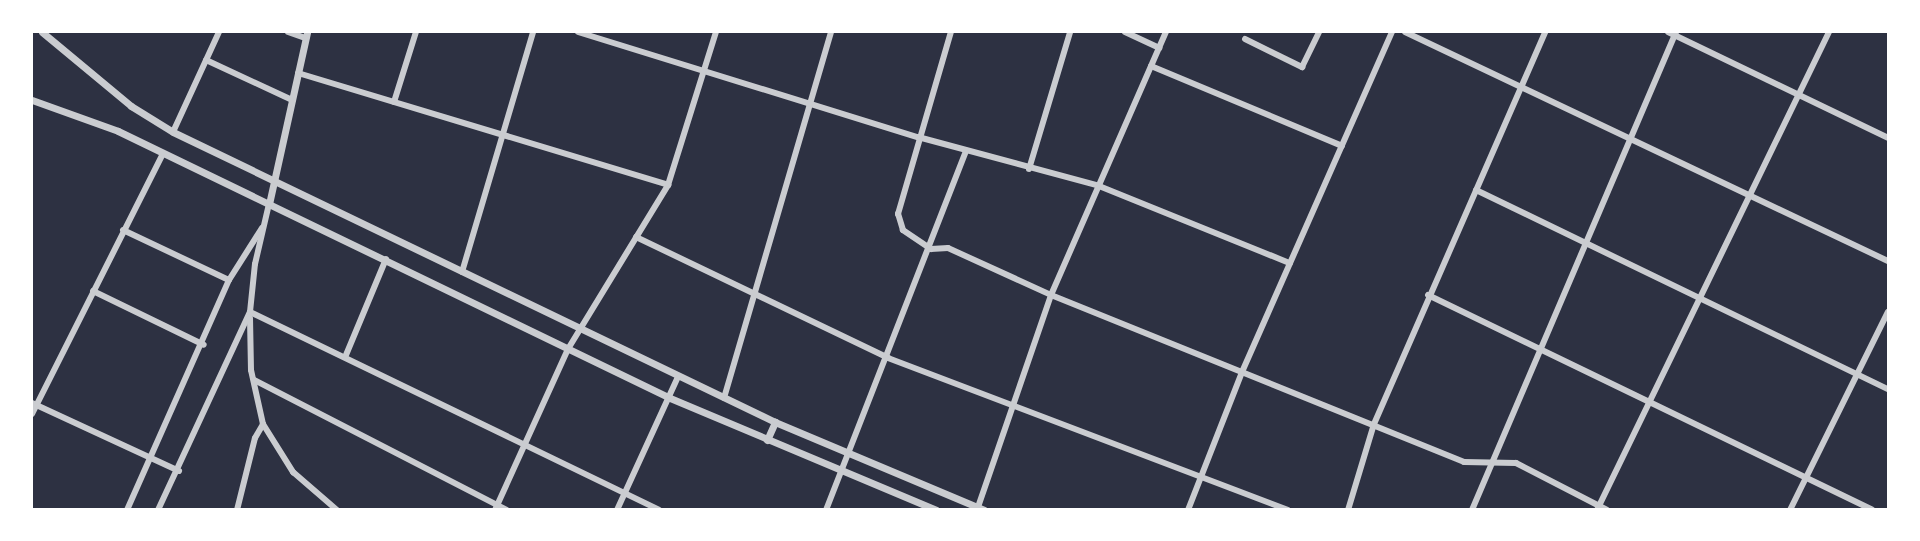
<!DOCTYPE html>
<html>
<head>
<meta charset="utf-8">
<style>
  body { margin:0 }
  #map { position:relative; width:1920px; height:541px; overflow:hidden; background:#2d3142; font-family:"Fira Sans",sans-serif }
  div>[style] { position:absolute }
  .minor>* { height:6px; margin:-3px; padding:0 3px; transform-origin:3px; border-radius:3px; background:#caccd0 }
  .tertiary>* { height:7px; margin:-3.5px; padding:0 3.5px; transform-origin:3.5px; border-radius:3.5px; background:#caccd0 }
  span { translate:-50% -50%; white-space:nowrap; text-align:center; line-height:1.15; -webkit-text-stroke:6px #fff; paint-order:stroke }
  .frame { position:absolute; inset:0; border:33px solid #fff; pointer-events:none }
</style>
</head>
<body>
<div id="map">
  <div class="minor">
    <div style="left:288px;top:32px;width:18px;rotate:19deg"></div>
    <div style="left:578px;top:32px;width:356px;rotate:17.2deg"></div>
    <div style="left:918px;top:137px;width:188px;rotate:15.1deg"></div>
    <div style="left:1099px;top:186px;width:206px;rotate:22deg"></div>
    <div style="left:1125px;top:32px;width:38px;rotate:25deg"></div>
    <div style="left:1405px;top:32px;width:535px;rotate:25.37deg"></div>
    <div style="left:1668px;top:32px;width:244px;rotate:25.7deg"></div>
    <div style="left:1245px;top:39px;width:64px;rotate:26.2deg"></div>
    <div style="left:1302px;top:67px;width:39px;rotate:-64deg"></div>
    <div style="left:206px;top:60px;width:95px;rotate:24.9deg"></div>
    <div style="left:1151px;top:66px;width:207px;rotate:22.7deg"></div>
    <div style="left:298px;top:73px;width:387px;rotate:16.8deg"></div>
    <div style="left:394px;top:102px;width:73px;rotate:-72.6deg"></div>
    <div style="left:173px;top:132px;width:110px;rotate:-65.3deg"></div>
    <div style="left:1029px;top:169px;width:143px;rotate:-73.3deg"></div>
    <div style="left:1476px;top:190px;width:458px;rotate:25.8deg"></div>
    <div style="left:123px;top:230px;width:117px;rotate:25.3deg"></div>
    <div style="left:636px;top:237px;width:280px;rotate:25.6deg"></div>
    <div style="left:888px;top:358px;width:428px;rotate:20.8deg"></div>
    <div style="left:931px;top:249px;width:17px;rotate:-3deg"></div>
    <div style="left:948px;top:248px;width:113px;rotate:24.5deg"></div>
    <div style="left:1051px;top:295px;width:445px;rotate:22deg"></div>
    <div style="left:1464px;top:462px;width:52px;rotate:1.1deg"></div>
    <div style="left:1516px;top:463px;width:102px;rotate:27.3deg"></div>
    <div style="left:931px;top:249px;width:34px;rotate:-146deg"></div>
    <div style="left:903px;top:230px;width:17px;rotate:-107deg"></div>
    <div style="left:898px;top:214px;width:190px;rotate:-73.8deg"></div>
    <div style="left:462px;top:272px;width:250px;rotate:-73.5deg"></div>
    <div style="left:93px;top:291px;width:123px;rotate:25.9deg"></div>
    <div style="left:1428px;top:295px;width:493px;rotate:25.8deg"></div>
    <div style="left:250px;top:312px;width:454px;rotate:25.8deg"></div>
    <div style="left:250px;top:318px;width:52px;rotate:88.9deg"></div>
    <div style="left:251px;top:370px;width:55px;rotate:77.5deg"></div>
    <div style="left:263px;top:424px;width:57px;rotate:58deg"></div>
    <div style="left:293px;top:472px;width:58px;rotate:40.8deg"></div>
    <div style="left:346px;top:355px;width:104px;rotate:-67.4deg"></div>
    <div style="left:254px;top:380px;width:284px;rotate:27.2deg"></div>
    <div style="left:724px;top:398px;width:381px;rotate:-73.7deg"></div>
    <div style="left:32px;top:403px;width:162px;rotate:24.8deg"></div>
    <div style="left:32px;top:414px;width:292px;rotate:-63.3deg"></div>
    <div style="left:127px;top:510px;width:252px;rotate:-66.1deg"></div>
    <div style="left:229px;top:280px;width:62px;rotate:-57.6deg"></div>
    <div style="left:158px;top:510px;width:218px;rotate:-65.1deg"></div>
    <div style="left:250px;top:312px;width:48px;rotate:-84.1deg"></div>
    <div style="left:255px;top:264px;width:62px;rotate:-76.9deg"></div>
    <div style="left:237px;top:510px;width:74px;rotate:-76deg"></div>
    <div style="left:255px;top:438px;width:16px;rotate:-60deg"></div>
    <div style="left:495px;top:510px;width:177px;rotate:-65.6deg"></div>
    <div style="left:568px;top:349px;width:192px;rotate:-58.6deg"></div>
    <div style="left:668px;top:185px;width:160px;rotate:-72.6deg"></div>
    <div style="left:617px;top:510px;width:146px;rotate:-65.4deg"></div>
    <div style="left:826px;top:510px;width:385px;rotate:-68.7deg"></div>
    <div style="left:977px;top:510px;width:227px;rotate:-71deg"></div>
    <div style="left:1051px;top:295px;width:287px;rotate:-66.4deg"></div>
    <div style="left:1188px;top:510px;width:148px;rotate:-68.6deg"></div>
    <div style="left:1242px;top:372px;width:372px;rotate:-66.2deg"></div>
    <div style="left:1348px;top:510px;width:90px;rotate:-73.2deg"></div>
    <div style="left:1374px;top:424px;width:428px;rotate:-66.4deg"></div>
    <div style="left:1472px;top:510px;width:520px;rotate:-66.89deg"></div>
    <div style="left:1597px;top:510px;width:531px;rotate:-64.11deg"></div>
    <div style="left:1790px;top:510px;width:221px;rotate:-63.7deg"></div>
  </div>
  <div class="tertiary">
    <div style="left:42px;top:32px;width:116px;rotate:39.7deg"></div>
    <div style="left:131px;top:106px;width:49px;rotate:31.8deg"></div>
    <div style="left:173px;top:132px;width:668px;rotate:25.72deg"></div>
    <div style="left:775px;top:422px;width:227px;rotate:22.8deg"></div>
    <div style="left:32px;top:100px;width:91px;rotate:19.8deg"></div>
    <div style="left:118px;top:131px;width:613px;rotate:25.81deg"></div>
    <div style="left:670px;top:398px;width:289px;rotate:22.8deg"></div>
    <div style="left:269px;top:204px;width:176px;rotate:-77.5deg"></div>
    <div style="left:767px;top:440px;width:20px;rotate:-66deg"></div>
  </div>
  <div class="frame"></div>
</div>
</body>
</html>
